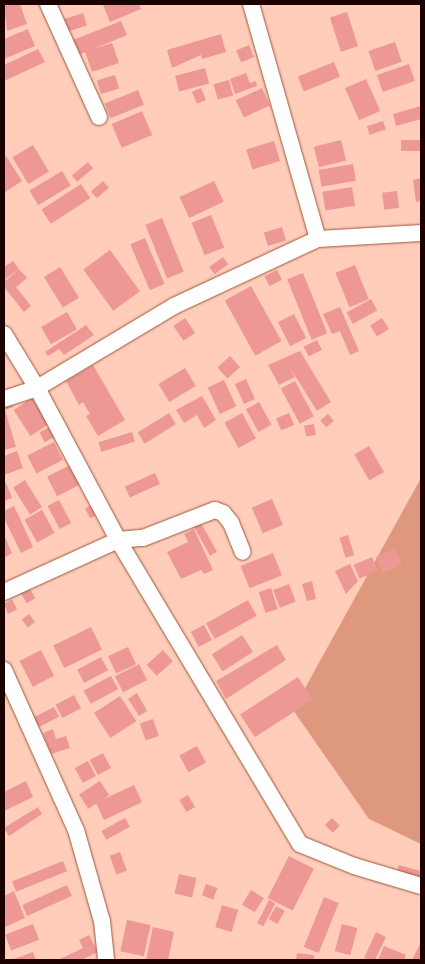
<!DOCTYPE html>
<html>
<head>
<meta charset="utf-8">
<style>
  body { margin:0 }
  #map { position:relative; width:425px; height:964px; overflow:hidden; background:#ffcdba; font-family:Helvetica,sans-serif }
  div>[style] { position:absolute }
  .forest>* { inset:0; background:#de987e }
  .building>* { inset:0; background:#ee9896; transform-origin:0 0 }
  .roads { filter:drop-shadow(0 0 1px #9d5539) drop-shadow(0 0 1px #9d5539) }
  .minor>* { height:16px; margin:-8px; padding:0 8px; transform-origin:8px; border-radius:8px; background:#fff }
  span { translate:-50% -50%; white-space:nowrap; text-align:center; line-height:1.15; -webkit-text-stroke:4.5px #ffcdba; paint-order:stroke }
  .frame { position:absolute; inset:0; border:5px solid #1d0300; pointer-events:none }
</style>
</head>
<body>
<div id="map">
  <div class="forest">
    <div style="clip-path:polygon(421px 478px,421px 844px,369px 819px,293px 710px)"></div>
  </div>
  <div class="building">
    <div style="clip-path:polygon(8px 4px,20px 4px,27px 24px,7px 31px,4px 5px)"></div>
    <div style="clip-path:polygon(139px 4px,141px 9px,110px 22px,103px 5px)"></div>
    <div style="left:347px;top:12px;width:36px;height:18px;rotate:72deg"></div>
    <div style="left:83px;top:13px;width:13px;height:23px;rotate:72deg"></div>
    <div style="clip-path:polygon(121px 21px,127px 35px,93px 49px,112px 43px,119px 63px,92px 72px,85px 52px,79px 55px,73px 40px)"></div>
    <div style="clip-path:polygon(28px 29px,35px 46px,4px 59px,4px 39px)"></div>
    <div style="clip-path:polygon(221px 34px,226px 52px,202px 59px,201px 55px,172px 68px,167px 50px)"></div>
    <div style="left:395px;top:42px;width:21px;height:28px;rotate:71deg"></div>
    <div style="left:249px;top:45px;width:13px;height:14px;rotate:67deg"></div>
    <div style="clip-path:polygon(38px 49px,45px 62px,4px 81px,4px 65px)"></div>
    <div style="left:334px;top:62px;width:16px;height:39px;rotate:68deg"></div>
    <div style="left:409px;top:64px;width:18px;height:34px;rotate:71deg"></div>
    <div style="left:205px;top:68px;width:16px;height:31px;rotate:75deg"></div>
    <div style="clip-path:polygon(246px 73px,250px 83px,256px 81px,257px 86px,235px 94px,230px 79px)"></div>
    <div style="left:115px;top:75px;width:14px;height:19px;rotate:73deg"></div>
    <div style="left:366px;top:79px;width:35px;height:23px;rotate:66deg"></div>
    <div style="left:229px;top:80px;width:16px;height:16px;rotate:75deg"></div>
    <div style="left:201px;top:88px;width:13px;height:10px;rotate:67deg"></div>
    <div style="left:262px;top:88px;width:19px;height:29px;rotate:65deg"></div>
    <div style="left:138px;top:90px;width:16px;height:36px;rotate:68deg"></div>
    <div style="clip-path:polygon(421px 106px,421px 119px,396px 126px,393px 114px)"></div>
    <div style="left:142px;top:111px;width:26px;height:33px;rotate:67deg"></div>
    <div style="left:383px;top:121px;width:9px;height:17px;rotate:72deg"></div>
    <div style="left:341px;top:140px;width:21px;height:28px;rotate:76deg"></div>
    <div style="left:421px;top:140px;width:11px;height:20px;rotate:90deg"></div>
    <div style="left:274px;top:141px;width:21px;height:29px;rotate:73deg"></div>
    <div style="left:33px;top:145px;width:31px;height:24px;rotate:59deg"></div>
    <div style="clip-path:polygon(6px 156px,22px 181px,4px 193px,4px 158px)"></div>
    <div style="left:88px;top:162px;width:8px;height:21px;rotate:50deg"></div>
    <div style="left:353px;top:164px;width:17px;height:35px;rotate:80deg"></div>
    <div style="left:62px;top:171px;width:17px;height:38px;rotate:59deg"></div>
    <div style="clip-path:polygon(421px 178px,421px 201px,416px 202px,413px 180px)"></div>
    <div style="left:103px;top:181px;width:9px;height:16px;rotate:49deg"></div>
    <div style="left:214px;top:181px;width:23px;height:38px;rotate:65deg"></div>
    <div style="left:81px;top:184px;width:17px;height:47px;rotate:57deg"></div>
    <div style="left:352px;top:187px;width:19px;height:30px;rotate:81deg"></div>
    <div style="left:397px;top:191px;width:17px;height:15px;rotate:83deg"></div>
    <div style="left:211px;top:215px;width:35px;height:21px;rotate:68deg"></div>
    <div style="left:162px;top:218px;width:58px;height:18px;rotate:68deg"></div>
    <div style="left:282px;top:227px;width:14px;height:19px;rotate:73deg"></div>
    <div style="left:145px;top:238px;width:50px;height:16px;rotate:67deg"></div>
    <div style="left:110px;top:250px;width:51px;height:33px;rotate:54deg"></div>
    <div style="left:223px;top:257px;width:9px;height:17px;rotate:54deg"></div>
    <div style="clip-path:polygon(13px 261px,19px 269px,4px 280px,4px 267px)"></div>
    <div style="left:355px;top:265px;width:37px;height:21px;rotate:68deg"></div>
    <div style="left:60px;top:267px;width:36px;height:19px;rotate:58deg"></div>
    <div style="clip-path:polygon(19px 269px,27px 278px,16px 287px,31px 306px,24px 312px,4px 287px,4px 282px)"></div>
    <div style="left:277px;top:270px;width:11px;height:14px;rotate:63deg"></div>
    <div style="left:303px;top:273px;width:65px;height:17px;rotate:68deg"></div>
    <div style="left:251px;top:286px;width:63px;height:30px;rotate:61deg"></div>
    <div style="left:371px;top:299px;width:13px;height:28px;rotate:61deg"></div>
    <div style="clip-path:polygon(340px 307px,359px 351px,350px 355px,340px 331px,332px 334px,323px 314px)"></div>
    <div style="left:67px;top:312px;width:20px;height:30px;rotate:60deg"></div>
    <div style="left:294px;top:314px;width:27px;height:18px;rotate:63deg"></div>
    <div style="left:185px;top:318px;width:18px;height:14px;rotate:56deg"></div>
    <div style="left:382px;top:318px;width:13px;height:14px;rotate:58deg"></div>
    <div style="clip-path:polygon(86px 325px,94px 335px,64px 355px,59px 349px,48px 356px,45px 352px)"></div>
    <div style="left:317px;top:340px;width:11px;height:15px;rotate:63deg"></div>
    <div style="clip-path:polygon(300px 351px,331px 402px,317px 411px,289px 366px,295px 377px,279px 385px,268px 365px)"></div>
    <div style="left:230px;top:356px;width:15px;height:17px;rotate:48deg"></div>
    <div style="clip-path:polygon(93px 365px,125px 420px,98px 436px,86px 416px,90px 414px,83px 402px,79px 405px,66px 381px)"></div>
    <div style="left:185px;top:368px;width:21px;height:31px;rotate:59deg"></div>
    <div style="left:246px;top:379px;width:22px;height:12px;rotate:66deg"></div>
    <div style="left:224px;top:380px;width:29px;height:18px;rotate:65deg"></div>
    <div style="left:295px;top:381px;width:40px;height:16px;rotate:62deg"></div>
    <div style="clip-path:polygon(10px 396px,13px 407px,5px 410px,16px 447px,4px 450px,4px 397px)"></div>
    <div style="clip-path:polygon(202px 396px,216px 420px,204px 428px,197px 415px,184px 423px,176px 410px)"></div>
    <div style="left:32px;top:398px;width:31px;height:22px;rotate:57deg"></div>
    <div style="left:259px;top:402px;width:26px;height:15px;rotate:61deg"></div>
    <div style="left:169px;top:413px;width:13px;height:37px;rotate:58deg"></div>
    <div style="left:242px;top:413px;width:29px;height:20px;rotate:61deg"></div>
    <div style="left:289px;top:413px;width:13px;height:14px;rotate:67deg"></div>
    <div style="left:328px;top:414px;width:9px;height:10px;rotate:49deg"></div>
    <div style="left:314px;top:424px;width:11px;height:10px;rotate:80deg"></div>
    <div style="left:52px;top:426px;width:11px;height:14px;rotate:63deg"></div>
    <div style="left:132px;top:432px;width:10px;height:35px;rotate:73deg"></div>
    <div style="left:54px;top:442px;width:20px;height:30px;rotate:63deg"></div>
    <div style="left:369px;top:446px;width:30px;height:17px;rotate:60deg"></div>
    <div style="clip-path:polygon(17px 451px,23px 468px,4px 475px,4px 456px)"></div>
    <div style="left:72px;top:464px;width:22px;height:28px;rotate:63deg"></div>
    <div style="left:155px;top:473px;width:12px;height:33px;rotate:66deg"></div>
    <div style="left:25px;top:480px;width:32px;height:14px;rotate:58deg"></div>
    <div style="clip-path:polygon(6px 483px,12px 498px,4px 501px,4px 484px)"></div>
    <div style="left:272px;top:499px;width:28px;height:22px;rotate:67deg"></div>
    <div style="left:59px;top:500px;width:26px;height:13px;rotate:62deg"></div>
    <div style="left:94px;top:504px;width:11px;height:10px;rotate:63deg"></div>
    <div style="clip-path:polygon(14px 506px,33px 547px,21px 553px,4px 518px,4px 511px)"></div>
    <div style="left:42px;top:510px;width:26px;height:20px;rotate:61deg"></div>
    <div style="left:201px;top:523px;width:33px;height:8px;rotate:61deg"></div>
    <div style="clip-path:polygon(194px 529px,213px 570px,204px 574px,201px 570px,181px 579px,167px 552px,188px 542px,184px 534px)"></div>
    <div style="clip-path:polygon(4px 535px,12px 553px,4px 558px)"></div>
    <div style="left:348px;top:535px;width:21px;height:9px;rotate:73deg"></div>
    <div style="left:395px;top:549px;width:17px;height:21px;rotate:66deg"></div>
    <div style="left:273px;top:553px;width:24px;height:35px;rotate:68deg"></div>
    <div style="left:372px;top:557px;width:15px;height:20px;rotate:67deg"></div>
    <div style="clip-path:polygon(350px 564px,358px 581px,346px 594px,335px 571px)"></div>
    <div style="clip-path:polygon(312px 581px,316px 599px,307px 601px,302px 584px)"></div>
    <div style="left:289px;top:584px;width:19px;height:17px;rotate:69deg"></div>
    <div style="left:29px;top:587px;width:13px;height:10px;rotate:61deg"></div>
    <div style="left:271px;top:588px;width:22px;height:13px;rotate:72deg"></div>
    <div style="clip-path:polygon(12px 599px,17px 609px,8px 614px,4px 604px)"></div>
    <div style="left:248px;top:600px;width:18px;height:48px;rotate:61deg"></div>
    <div style="left:29px;top:614px;width:10px;height:9px;rotate:53deg"></div>
    <div style="left:204px;top:625px;width:17px;height:15px;rotate:62deg"></div>
    <div style="left:91px;top:627px;width:25px;height:42px;rotate:64deg"></div>
    <div style="left:242px;top:635px;width:20px;height:36px;rotate:57deg"></div>
    <div style="clip-path:polygon(277px 645px,286px 660px,226px 699px,216px 681px)"></div>
    <div style="left:128px;top:647px;width:19px;height:22px;rotate:65deg"></div>
    <div style="left:41px;top:650px;width:29px;height:24px;rotate:63deg"></div>
    <div style="left:163px;top:650px;width:15px;height:22px;rotate:48deg"></div>
    <div style="left:101px;top:657px;width:15px;height:27px;rotate:62deg"></div>
    <div style="left:139px;top:664px;width:18px;height:27px;rotate:63deg"></div>
    <div style="left:111px;top:676px;width:15px;height:31px;rotate:62deg"></div>
    <div style="left:298px;top:677px;width:27px;height:69px;rotate:57deg"></div>
    <div style="clip-path:polygon(137px 693px,147px 711px,139px 716px,128px 699px)"></div>
    <div style="left:74px;top:695px;width:15px;height:21px;rotate:62deg"></div>
    <div style="left:120px;top:696px;width:30px;height:31px;rotate:57deg"></div>
    <div style="left:54px;top:707px;width:11px;height:23px;rotate:63deg"></div>
    <div style="left:153px;top:719px;width:18px;height:14px;rotate:71deg"></div>
    <div style="clip-path:polygon(53px 729px,56px 739px,66px 736px,70px 748px,51px 754px,43px 733px)"></div>
    <div style="left:197px;top:746px;width:19px;height:20px;rotate:62deg"></div>
    <div style="left:103px;top:753px;width:17px;height:15px;rotate:62deg"></div>
    <div style="left:88px;top:761px;width:17px;height:15px;rotate:62deg"></div>
    <div style="clip-path:polygon(26px 781px,33px 797px,4px 811px,4px 792px)"></div>
    <div style="left:100px;top:781px;width:17px;height:25px;rotate:57deg"></div>
    <div style="left:134px;top:785px;width:19px;height:42px;rotate:65deg"></div>
    <div style="left:188px;top:795px;width:14px;height:10px;rotate:60deg"></div>
    <div style="clip-path:polygon(38px 807px,42px 814px,9px 836px,4px 828px)"></div>
    <div style="left:125px;top:818px;width:10px;height:27px;rotate:61deg"></div>
    <div style="left:332px;top:818px;width:11px;height:10px;rotate:45deg"></div>
    <div style="left:120px;top:852px;width:20px;height:11px;rotate:70deg"></div>
    <div style="left:289px;top:856px;width:28px;height:47px;rotate:27deg"></div>
    <div style="left:63px;top:861px;width:11px;height:55px;rotate:68deg"></div>
    <div style="clip-path:polygon(399px 865px,421px 871px,421px 884px,396px 875px)"></div>
    <div style="left:179px;top:874px;width:18px;height:20px;rotate:13deg"></div>
    <div style="left:206px;top:884px;width:12px;height:12px;rotate:20deg"></div>
    <div style="left:67px;top:885px;width:12px;height:49px;rotate:66deg"></div>
    <div style="left:251px;top:890px;width:15px;height:17px;rotate:32deg"></div>
    <div style="clip-path:polygon(14px 891px,25px 918px,5px 927px,4px 896px)"></div>
    <div style="left:324px;top:897px;width:16px;height:54px;rotate:22deg"></div>
    <div style="left:269px;top:900px;width:7px;height:26px;rotate:27deg"></div>
    <div style="left:222px;top:905px;width:17px;height:23px;rotate:17deg"></div>
    <div style="left:276px;top:906px;width:10px;height:15px;rotate:29deg"></div>
    <div style="left:127px;top:920px;width:24px;height:32px;rotate:12deg"></div>
    <div style="left:33px;top:924px;width:17px;height:30px;rotate:69deg"></div>
    <div style="left:342px;top:924px;width:16px;height:28px;rotate:15deg"></div>
    <div style="clip-path:polygon(153px 927px,174px 932px,168px 960px,146px 960px)"></div>
    <div style="clip-path:polygon(376px 932px,386px 937px,375px 960px,370px 960px,364px 958px)"></div>
    <div style="clip-path:polygon(89px 935px,98px 952px,81px 960px,58px 960px,83px 948px,79px 940px)"></div>
    <div style="clip-path:polygon(420px 944px,421px 960px,412px 960px)"></div>
    <div style="clip-path:polygon(384px 946px,406px 955px,404px 960px,378px 960px)"></div>
    <div style="clip-path:polygon(33px 952px,36px 960px,11px 960px)"></div>
    <div style="clip-path:polygon(297px 953px,314px 955px,314px 960px,296px 960px)"></div>
  </div>
  <div class="roads">
    <div class="minor">
      <div style="left:48px;top:4px;width:124px;rotate:65.7deg"></div>
      <div style="left:251px;top:4px;width:244px;rotate:74.1deg"></div>
      <div style="left:4px;top:334px;width:63px;rotate:58.6deg"></div>
      <div style="left:37px;top:388px;width:172px;rotate:61.9deg"></div>
      <div style="left:118px;top:540px;width:354px;rotate:59.1deg"></div>
      <div style="left:300px;top:844px;width:58px;rotate:22.2deg"></div>
      <div style="left:354px;top:866px;width:70px;rotate:16.6deg"></div>
      <div style="left:4px;top:399px;width:35px;rotate:-18deg"></div>
      <div style="left:37px;top:388px;width:160px;rotate:-30.9deg"></div>
      <div style="left:174px;top:306px;width:159px;rotate:-25deg"></div>
      <div style="left:318px;top:239px;width:103px;rotate:-3.3deg"></div>
      <div style="left:4px;top:592px;width:125px;rotate:-24.5deg"></div>
      <div style="left:118px;top:540px;width:25px;rotate:-5deg"></div>
      <div style="left:143px;top:538px;width:77px;rotate:-21.3deg"></div>
      <div style="left:215px;top:510px;width:9px;rotate:21deg"></div>
      <div style="left:223px;top:513px;width:13px;rotate:51deg"></div>
      <div style="left:231px;top:523px;width:31px;rotate:68deg"></div>
      <div style="left:4px;top:670px;width:175px;rotate:65.8deg"></div>
      <div style="left:76px;top:830px;width:95px;rotate:74.1deg"></div>
      <div style="left:102px;top:921px;width:39px;rotate:84deg"></div>
    </div>
  </div>
  <div class="frame"></div>
</div>
</body>
</html>
